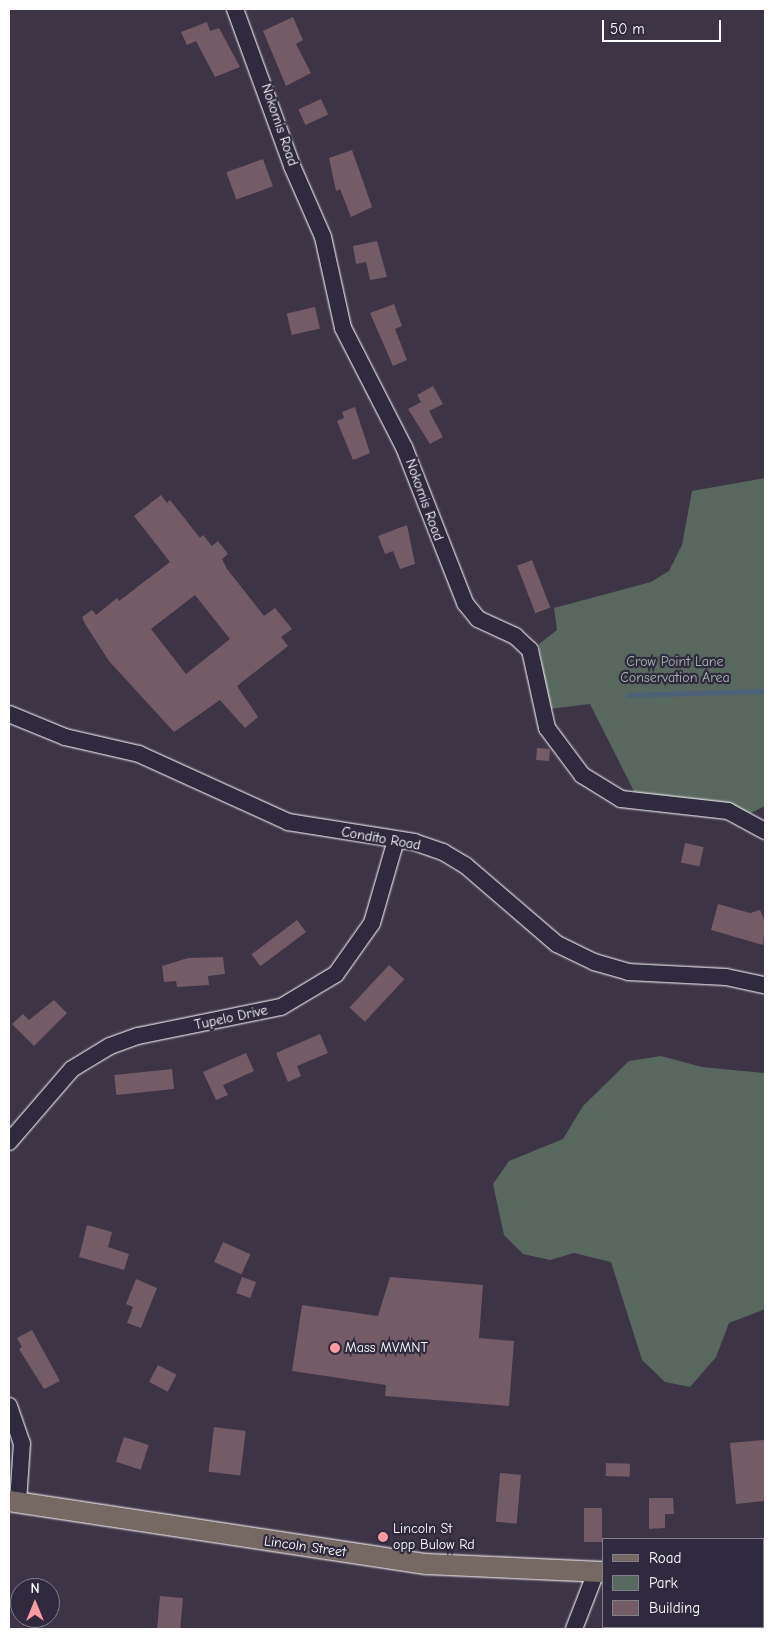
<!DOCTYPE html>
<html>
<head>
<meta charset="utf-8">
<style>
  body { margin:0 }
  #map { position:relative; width:774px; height:1638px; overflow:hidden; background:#3d3445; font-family:"Comic Neue",sans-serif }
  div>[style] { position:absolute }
  .green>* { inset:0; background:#59685f }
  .stream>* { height:5px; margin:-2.5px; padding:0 2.5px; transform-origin:2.5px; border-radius:2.5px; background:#4c6077 }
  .building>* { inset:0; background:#745c66; transform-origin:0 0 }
  .roads { filter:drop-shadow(0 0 1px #fff) drop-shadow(0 0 1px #fff) }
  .minor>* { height:16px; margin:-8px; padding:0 8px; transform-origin:8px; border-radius:8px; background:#2f2a3d }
  .major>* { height:20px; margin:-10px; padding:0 10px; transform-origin:10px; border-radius:10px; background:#766964 }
  .dots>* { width:14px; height:14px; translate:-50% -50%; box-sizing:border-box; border:2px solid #2f2a3d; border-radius:50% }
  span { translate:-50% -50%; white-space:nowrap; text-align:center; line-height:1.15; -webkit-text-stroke:4.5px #2f2a3d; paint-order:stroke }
  .street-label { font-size:14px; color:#fff }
  .park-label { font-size:14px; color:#acb4af }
  .poi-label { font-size:14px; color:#fff }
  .left { translate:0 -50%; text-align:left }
  .frame { position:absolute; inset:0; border:10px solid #fff; pointer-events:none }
  .legend { position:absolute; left:602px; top:1538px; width:162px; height:90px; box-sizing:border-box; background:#2f2a3d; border:1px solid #827f8b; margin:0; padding:6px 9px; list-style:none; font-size:15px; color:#fff }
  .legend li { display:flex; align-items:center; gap:10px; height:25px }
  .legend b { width:25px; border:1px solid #827f8b }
  .north { position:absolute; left:10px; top:1578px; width:50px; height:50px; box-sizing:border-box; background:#2f2a3d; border:1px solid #827f8b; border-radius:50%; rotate:0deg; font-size:14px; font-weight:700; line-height:20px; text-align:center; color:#fff }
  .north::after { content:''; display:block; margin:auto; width:18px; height:22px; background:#ff9aa2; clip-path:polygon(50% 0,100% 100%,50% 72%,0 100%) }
  .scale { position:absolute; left:602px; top:20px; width:119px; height:22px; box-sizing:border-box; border:2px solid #fff; border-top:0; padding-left:6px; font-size:15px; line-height:18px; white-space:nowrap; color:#fff; -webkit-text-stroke:4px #2f2a3d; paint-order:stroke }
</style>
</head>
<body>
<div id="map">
  <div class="green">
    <div style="clip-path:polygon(765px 478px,765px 806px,751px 813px,639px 801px,590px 704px,549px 709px,539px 644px,557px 630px,554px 608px,651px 582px,669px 571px,682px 545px,692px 491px)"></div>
    <div style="clip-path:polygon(661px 1056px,702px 1067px,765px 1073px,765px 1309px,729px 1323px,716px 1357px,690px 1387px,665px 1382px,642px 1360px,611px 1262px,574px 1253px,550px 1260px,523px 1254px,504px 1235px,493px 1184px,509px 1161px,563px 1139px,583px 1106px,629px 1061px)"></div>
  </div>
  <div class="stream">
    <div style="left:628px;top:695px;width:137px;rotate:-1.7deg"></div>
  </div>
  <div class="building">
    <div style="clip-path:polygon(293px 17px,303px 40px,296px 44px,311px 73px,286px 86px,263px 31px)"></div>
    <div style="clip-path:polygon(207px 22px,210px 31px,219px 28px,240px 67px,215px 77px,196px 41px,187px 45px,181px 32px)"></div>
    <div style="left:321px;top:99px;width:17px;height:25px;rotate:65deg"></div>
    <div style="clip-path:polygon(352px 150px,372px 207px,351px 217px,340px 189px,336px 191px,329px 158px)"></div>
    <div style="left:263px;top:159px;width:29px;height:39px;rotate:70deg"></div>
    <div style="clip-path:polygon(377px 241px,387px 277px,370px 280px,366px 262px,356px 264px,353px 246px)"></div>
    <div style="clip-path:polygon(394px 304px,402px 326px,395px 329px,407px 360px,393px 366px,370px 313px)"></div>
    <div style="left:315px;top:307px;width:22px;height:29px;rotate:77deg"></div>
    <div style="clip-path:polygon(433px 386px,443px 404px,429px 411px,443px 437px,430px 444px,408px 409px,421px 402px,417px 395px)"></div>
    <div style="clip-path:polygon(355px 407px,370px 453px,353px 460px,337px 421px,344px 418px,342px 412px)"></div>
    <div style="clip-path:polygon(evenodd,161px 495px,167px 503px,170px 500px,200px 538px,203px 535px,212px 546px,218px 541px,228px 554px,222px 559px,227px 569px,264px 616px,275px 608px,292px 629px,281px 637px,288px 646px,237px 686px,258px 717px,245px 728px,220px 700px,174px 732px,109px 661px,85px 624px,82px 617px,92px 610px,96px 615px,117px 598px,119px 601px,170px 562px,134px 516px,161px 495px,195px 595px,230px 639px,186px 674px,151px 629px,195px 595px)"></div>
    <div style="clip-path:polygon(407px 525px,415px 564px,400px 569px,393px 551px,385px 554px,378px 536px)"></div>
    <div style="left:532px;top:560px;width:51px;height:16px;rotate:69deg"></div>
    <div style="left:537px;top:748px;width:13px;height:12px;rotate:4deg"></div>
    <div style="left:685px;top:843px;width:19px;height:20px;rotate:12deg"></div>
    <div style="clip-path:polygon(718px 904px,750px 913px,760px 910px,765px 922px,763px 945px,711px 930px)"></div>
    <div style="left:297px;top:920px;width:15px;height:57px;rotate:53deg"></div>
    <div style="clip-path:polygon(223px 957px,225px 974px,208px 976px,209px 985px,177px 987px,176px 981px,164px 982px,162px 966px,188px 958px)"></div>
    <div style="left:389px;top:965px;width:21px;height:58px;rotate:43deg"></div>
    <div style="clip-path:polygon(54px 1000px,67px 1013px,34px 1046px,12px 1024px,23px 1014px,29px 1020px)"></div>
    <div style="clip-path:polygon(320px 1034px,328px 1053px,297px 1066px,301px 1076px,288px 1082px,276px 1053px)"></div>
    <div style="clip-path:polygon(246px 1053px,254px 1071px,223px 1085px,228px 1095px,216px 1100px,203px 1072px)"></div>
    <div style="left:172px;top:1069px;width:20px;height:58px;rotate:84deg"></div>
    <div style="clip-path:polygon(87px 1225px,112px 1232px,108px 1247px,129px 1254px,124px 1270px,79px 1257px)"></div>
    <div style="left:223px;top:1242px;width:30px;height:22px;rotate:24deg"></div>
    <div style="left:242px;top:1277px;width:15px;height:17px;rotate:20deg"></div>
    <div style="clip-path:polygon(390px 1277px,483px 1285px,479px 1338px,514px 1341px,509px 1406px,385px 1396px,386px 1385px,292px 1371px,302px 1305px,378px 1316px)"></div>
    <div style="clip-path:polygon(136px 1279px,157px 1288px,141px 1328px,127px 1323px,133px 1307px,126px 1304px)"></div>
    <div style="clip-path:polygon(32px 1330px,60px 1381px,44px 1389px,19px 1349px,22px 1347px,17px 1338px)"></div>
    <div style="left:158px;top:1365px;width:21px;height:19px;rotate:28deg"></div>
    <div style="left:214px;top:1427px;width:32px;height:45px;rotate:7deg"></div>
    <div style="left:124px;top:1437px;width:26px;height:26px;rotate:18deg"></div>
    <div style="clip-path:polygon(765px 1440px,765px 1501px,736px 1504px,730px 1443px)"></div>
    <div style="left:606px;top:1463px;width:24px;height:13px;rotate:2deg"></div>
    <div style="left:500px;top:1473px;width:21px;height:49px;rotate:5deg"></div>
    <div style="clip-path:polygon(649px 1498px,673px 1498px,674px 1514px,665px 1514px,665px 1528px,649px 1529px)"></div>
    <div style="left:602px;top:1508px;width:34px;height:18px;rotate:90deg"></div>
    <div style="left:160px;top:1596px;width:23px;height:33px;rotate:5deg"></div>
  </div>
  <div class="roads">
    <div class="minor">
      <div style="left:235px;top:9px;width:167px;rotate:70deg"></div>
      <div style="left:292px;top:166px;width:77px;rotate:66.4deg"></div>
      <div style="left:323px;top:237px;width:93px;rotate:77.6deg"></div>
      <div style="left:343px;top:328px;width:134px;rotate:62.9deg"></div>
      <div style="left:404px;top:447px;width:168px;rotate:68.6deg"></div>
      <div style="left:465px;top:603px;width:21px;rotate:51deg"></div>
      <div style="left:478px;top:619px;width:41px;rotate:24.7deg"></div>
      <div style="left:515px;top:636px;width:21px;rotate:43deg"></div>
      <div style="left:530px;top:650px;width:80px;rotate:77.7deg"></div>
      <div style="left:547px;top:728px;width:59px;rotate:53.3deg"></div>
      <div style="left:582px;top:775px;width:46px;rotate:31.6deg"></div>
      <div style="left:621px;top:799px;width:108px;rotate:6.4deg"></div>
      <div style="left:728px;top:811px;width:42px;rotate:28.4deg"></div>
      <div style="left:9px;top:714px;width:61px;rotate:22.3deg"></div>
      <div style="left:65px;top:737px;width:76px;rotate:12.9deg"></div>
      <div style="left:139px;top:754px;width:164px;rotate:24.5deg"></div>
      <div style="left:288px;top:822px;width:128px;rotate:9deg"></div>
      <div style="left:414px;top:842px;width:31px;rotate:19deg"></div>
      <div style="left:443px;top:852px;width:26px;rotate:31deg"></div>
      <div style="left:465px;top:865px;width:121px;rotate:40.7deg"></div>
      <div style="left:557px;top:944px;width:41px;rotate:25.9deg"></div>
      <div style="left:594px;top:962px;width:35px;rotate:16deg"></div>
      <div style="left:628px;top:972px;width:98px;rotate:2.9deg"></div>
      <div style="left:726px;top:977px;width:40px;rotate:12deg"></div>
      <div style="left:9px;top:1142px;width:96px;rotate:-49.2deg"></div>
      <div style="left:72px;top:1069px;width:44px;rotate:-31.2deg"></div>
      <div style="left:110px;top:1046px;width:30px;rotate:-20deg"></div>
      <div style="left:138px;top:1036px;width:146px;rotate:-11.5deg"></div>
      <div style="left:281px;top:1007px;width:64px;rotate:-31deg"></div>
      <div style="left:336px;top:974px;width:62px;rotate:-54.8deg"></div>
      <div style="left:372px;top:923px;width:86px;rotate:-73.9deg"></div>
      <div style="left:9px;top:1406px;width:39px;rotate:71deg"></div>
      <div style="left:22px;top:1443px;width:59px;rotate:93.9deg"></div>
      <div style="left:574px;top:1629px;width:61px;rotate:-68.9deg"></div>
    </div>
    <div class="major">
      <div style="left:9px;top:1501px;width:422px;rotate:8.6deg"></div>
      <div style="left:426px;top:1564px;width:177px;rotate:2.6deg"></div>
      <div style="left:763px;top:1560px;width:2px"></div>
    </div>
  </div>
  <div class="dots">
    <div style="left:335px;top:1348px;background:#ff9aa2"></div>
    <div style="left:383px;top:1537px;background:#ff9aa2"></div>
  </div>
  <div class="street-label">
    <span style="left:279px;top:125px;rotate:71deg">Nokomis Road</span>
    <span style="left:424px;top:500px;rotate:70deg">Nokomis Road</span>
    <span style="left:381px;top:839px;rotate:10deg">Condito Road</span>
    <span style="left:231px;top:1018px;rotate:-12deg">Tupelo Drive</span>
    <span style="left:305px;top:1547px;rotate:8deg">Lincoln Street</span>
  </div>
  <div class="park-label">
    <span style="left:675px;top:670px">Crow Point Lane<br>Conservation Area</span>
  </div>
  <div class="poi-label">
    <span class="left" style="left:345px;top:1348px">Mass MVMNT</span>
    <span class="left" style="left:393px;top:1537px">Lincoln St<br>opp Bulow Rd</span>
  </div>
  <div class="frame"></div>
  <ul class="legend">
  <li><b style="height:6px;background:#766964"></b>Road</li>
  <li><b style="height:14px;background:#59685f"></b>Park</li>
  <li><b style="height:14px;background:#745c66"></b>Building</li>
  </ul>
  <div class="north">N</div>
  <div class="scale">50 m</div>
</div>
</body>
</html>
